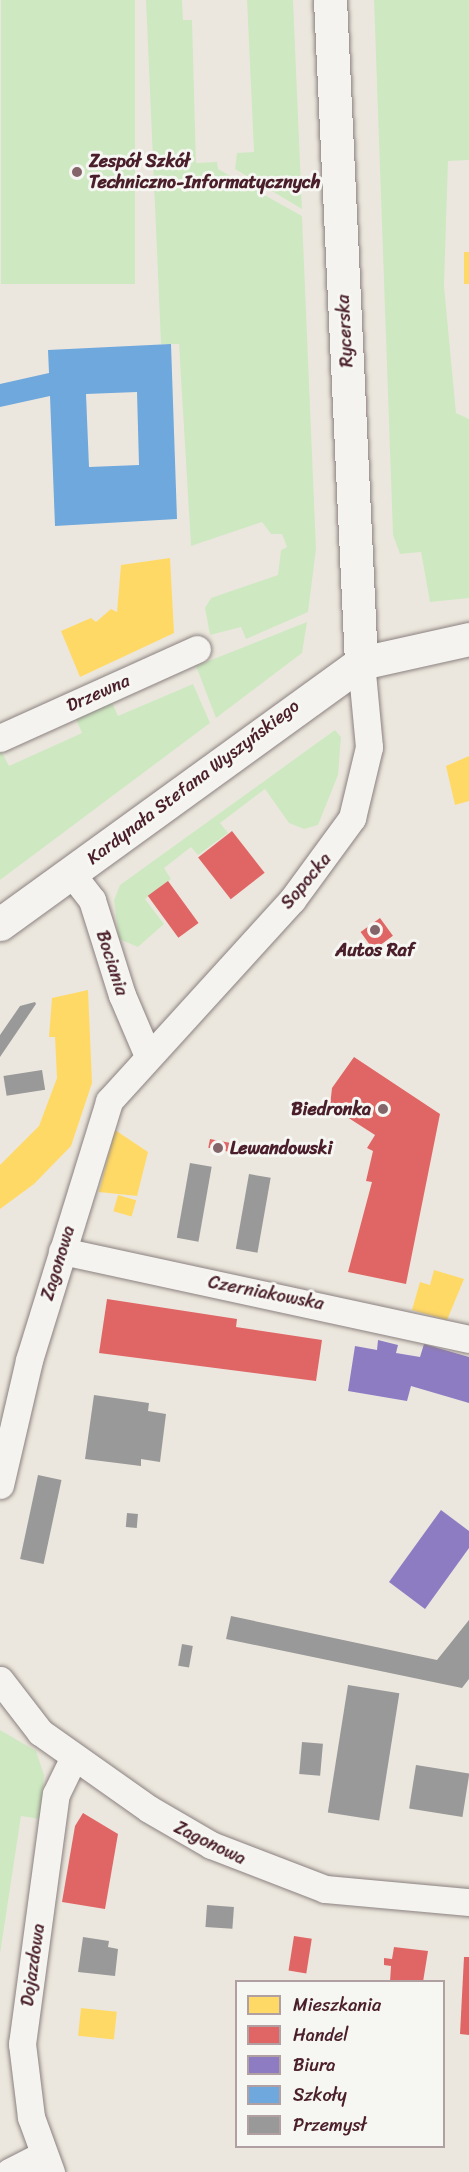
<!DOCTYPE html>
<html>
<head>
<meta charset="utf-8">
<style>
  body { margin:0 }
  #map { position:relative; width:469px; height:2172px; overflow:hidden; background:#ece7de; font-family:Sriracha,sans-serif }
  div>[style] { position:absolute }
  .green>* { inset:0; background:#cee9c2; transform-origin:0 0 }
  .homes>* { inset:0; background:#ffd966; transform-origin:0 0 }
  .shops>* { inset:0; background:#e06666; transform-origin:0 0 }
  .offices>* { inset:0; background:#8e7cc3 }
  .schools>* { inset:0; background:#6fa8dc }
  .industry>* { inset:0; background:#999; transform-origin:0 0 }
  .roads { filter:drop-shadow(0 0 2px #8b817f) drop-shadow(0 0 2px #8b817f) }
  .street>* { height:27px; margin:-13.5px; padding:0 13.5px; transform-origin:13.5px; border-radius:13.5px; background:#f4f3f0 }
  .secondary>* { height:33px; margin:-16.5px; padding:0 16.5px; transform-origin:16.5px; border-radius:16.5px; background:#f4f3f0 }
  .dots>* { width:16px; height:16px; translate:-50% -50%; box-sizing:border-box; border:3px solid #f6f6f2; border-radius:50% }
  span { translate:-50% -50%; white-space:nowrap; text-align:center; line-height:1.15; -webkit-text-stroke:6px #f6f6f2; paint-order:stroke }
  .poi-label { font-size:18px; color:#4a1f2b; font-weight:700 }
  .left { translate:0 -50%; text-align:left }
  .right { translate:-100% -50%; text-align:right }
  .street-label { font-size:18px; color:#4a1f2b }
  .legend { position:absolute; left:235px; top:1980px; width:210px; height:168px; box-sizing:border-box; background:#f6f6f2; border:2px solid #b1a0a2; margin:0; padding:8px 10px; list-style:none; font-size:18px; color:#4a1f2b }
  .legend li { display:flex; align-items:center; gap:12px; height:30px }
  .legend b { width:30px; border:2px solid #b1a0a2 }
</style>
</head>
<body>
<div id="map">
  <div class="green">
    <div style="left:1px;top:0;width:134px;height:284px"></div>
    <div style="clip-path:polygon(146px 0,182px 0,183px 20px,192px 20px,196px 163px,217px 162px,218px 169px,302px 216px,316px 549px,308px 612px,246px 639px,241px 627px,210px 635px,205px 608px,211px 598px,278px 575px,281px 550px,287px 547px,282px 534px,271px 534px,262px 522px,191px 546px,179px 344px,161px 344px)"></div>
    <div style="clip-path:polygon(247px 0,293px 0,302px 209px,235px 169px,237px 153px,254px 152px)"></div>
    <div style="clip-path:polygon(374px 0,469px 0,469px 160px,448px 161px,444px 286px,456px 413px,469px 419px,469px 598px,430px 602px,421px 552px,400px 554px,393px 535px)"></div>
    <div style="clip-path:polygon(307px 622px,302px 653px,216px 718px,196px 666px)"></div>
    <div style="clip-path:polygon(193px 684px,210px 723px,0 880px,0 749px,9px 766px,82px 733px,73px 712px,109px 696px,118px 716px)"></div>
    <div style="clip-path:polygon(335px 730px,341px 737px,338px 775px,318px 825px,304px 829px,289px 823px,265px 789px,220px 823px,228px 833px,198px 855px,191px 847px,164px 868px,171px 879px,145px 899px,164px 924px,138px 947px,119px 939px,114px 900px,120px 885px)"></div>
    <div style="clip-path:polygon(0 1730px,36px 1751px,44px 1775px,40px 1819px,21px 1816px,0 1954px)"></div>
  </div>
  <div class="homes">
    <div style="left:464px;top:252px;width:5px;height:32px"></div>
    <div style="clip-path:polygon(170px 558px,174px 633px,80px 677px,61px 631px,91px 618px,96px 622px,111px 609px,117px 612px,121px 565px)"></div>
    <div style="clip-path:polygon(469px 756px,469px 801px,455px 805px,446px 766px)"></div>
    <div style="clip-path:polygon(88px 990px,92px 1083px,71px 1146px,34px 1184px,0 1209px,0 1165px,39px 1126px,57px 1078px,55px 1037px,49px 1037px,52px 998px)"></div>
    <div style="clip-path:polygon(115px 1130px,148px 1152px,137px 1196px,99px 1192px)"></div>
    <div style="left:118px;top:1195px;width:19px;height:17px;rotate:16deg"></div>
    <div style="clip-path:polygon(434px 1270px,464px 1279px,447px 1320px,412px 1310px,420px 1282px,430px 1285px)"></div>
    <div style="left:81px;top:2008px;width:36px;height:28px;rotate:6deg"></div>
  </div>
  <div class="shops">
    <div style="left:232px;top:831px;width:53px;height:43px;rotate:52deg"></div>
    <div style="left:168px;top:881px;width:52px;height:25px;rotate:54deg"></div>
    <div style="left:380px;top:918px;width:22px;height:24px;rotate:54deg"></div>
    <div style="clip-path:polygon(354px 1057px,440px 1114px,406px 1284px,348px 1272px,372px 1182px,366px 1181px,373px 1151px,367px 1148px,375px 1135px,330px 1106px,332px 1088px)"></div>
    <div style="left:210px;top:1139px;width:21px;height:9px;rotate:11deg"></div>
    <div style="clip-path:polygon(107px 1299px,237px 1319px,236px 1327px,322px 1340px,316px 1381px,99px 1353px)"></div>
    <div style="clip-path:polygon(83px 1813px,118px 1834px,105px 1909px,62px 1902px,75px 1826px)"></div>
    <div style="left:294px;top:1936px;width:18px;height:35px;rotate:9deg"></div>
    <div style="clip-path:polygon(394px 1947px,428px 1951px,423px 1982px,390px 1982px,391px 1966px,384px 1965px,384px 1958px,392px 1959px)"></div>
    <div style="clip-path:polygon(464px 1957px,469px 1957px,469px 2035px,460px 2034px)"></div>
  </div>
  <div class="offices">
    <div style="clip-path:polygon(378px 1340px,398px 1345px,396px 1353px,420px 1357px,424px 1344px,469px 1357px,469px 1403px,411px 1386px,407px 1401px,348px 1391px,355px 1346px,377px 1350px)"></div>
    <div style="clip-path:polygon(441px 1510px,469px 1531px,469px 1548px,425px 1609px,389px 1582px)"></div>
  </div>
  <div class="schools">
    <div style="clip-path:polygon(evenodd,171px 344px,177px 519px,55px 526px,50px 396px,0 407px,0 384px,49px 373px,48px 350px,171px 344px,137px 392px,139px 465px,89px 467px,86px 394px,137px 392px)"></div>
  </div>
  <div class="industry">
    <div style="clip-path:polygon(35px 1002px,36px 1004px,0 1057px,0 1035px,20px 1006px)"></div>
    <div style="left:42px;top:1070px;width:20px;height:39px;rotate:81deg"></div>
    <div style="left:190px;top:1163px;width:22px;height:76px;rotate:10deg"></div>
    <div style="left:249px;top:1174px;width:22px;height:76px;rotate:10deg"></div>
    <div style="clip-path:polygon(94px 1395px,149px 1403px,148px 1411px,166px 1414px,160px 1462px,141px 1459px,141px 1466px,85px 1459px)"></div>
    <div style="left:38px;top:1475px;width:24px;height:86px;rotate:12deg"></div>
    <div style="left:127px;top:1513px;width:11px;height:14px;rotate:5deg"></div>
    <div style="clip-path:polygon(231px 1616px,437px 1660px,469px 1620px,469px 1679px,462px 1688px,226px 1639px)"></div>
    <div style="left:182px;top:1644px;width:11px;height:22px;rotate:10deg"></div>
    <div style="left:348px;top:1685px;width:52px;height:129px;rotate:9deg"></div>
    <div style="left:302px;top:1742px;width:21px;height:32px;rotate:5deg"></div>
    <div style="left:416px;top:1765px;width:54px;height:44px;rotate:9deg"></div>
    <div style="left:207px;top:1905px;width:27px;height:22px;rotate:4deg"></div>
    <div style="clip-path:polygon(83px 1937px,109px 1941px,108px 1947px,118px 1949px,115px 1976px,78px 1972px)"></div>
  </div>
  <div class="roads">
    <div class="street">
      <div style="left:0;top:738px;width:216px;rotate:-24.3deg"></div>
      <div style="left:71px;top:873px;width:34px;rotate:52deg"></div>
      <div style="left:92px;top:900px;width:100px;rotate:72.5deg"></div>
      <div style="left:122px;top:995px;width:66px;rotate:66.9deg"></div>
      <div style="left:62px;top:1251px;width:416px;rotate:12.2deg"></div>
      <div style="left:0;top:1485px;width:128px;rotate:-76.9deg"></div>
      <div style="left:29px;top:1360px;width:271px;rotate:-72.8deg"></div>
      <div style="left:109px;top:1101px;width:272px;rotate:-47.7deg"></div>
      <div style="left:292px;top:900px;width:102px;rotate:-53.8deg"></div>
      <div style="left:352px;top:818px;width:73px;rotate:-76.5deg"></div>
      <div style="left:369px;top:747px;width:84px;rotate:-95.4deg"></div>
      <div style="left:0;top:1680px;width:66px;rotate:52.4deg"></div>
      <div style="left:40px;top:1732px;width:133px;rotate:35.2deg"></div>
      <div style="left:149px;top:1809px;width:72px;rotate:30.1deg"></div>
      <div style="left:211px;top:1845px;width:122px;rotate:21.1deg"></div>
      <div style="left:325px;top:1889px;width:145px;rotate:5.2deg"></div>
      <div style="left:9px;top:2172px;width:38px;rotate:-27deg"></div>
      <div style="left:51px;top:2172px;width:59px;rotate:-110deg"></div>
      <div style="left:31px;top:2117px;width:74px;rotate:-97deg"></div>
      <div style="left:22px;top:2044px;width:252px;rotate:-82.3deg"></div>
      <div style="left:56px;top:1794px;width:41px;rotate:-64.1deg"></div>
    </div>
    <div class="secondary">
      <div style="left:330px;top:0;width:664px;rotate:87.32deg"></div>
      <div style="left:0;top:924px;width:445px;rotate:-35.9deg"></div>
      <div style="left:361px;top:663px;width:111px;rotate:-12.5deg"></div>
    </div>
  </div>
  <div class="dots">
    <div style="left:77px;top:172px;background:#83656a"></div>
    <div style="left:375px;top:930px;background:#83656a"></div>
    <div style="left:383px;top:1109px;background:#83656a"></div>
    <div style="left:218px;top:1148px;background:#83656a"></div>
  </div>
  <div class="poi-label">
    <span class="left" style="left:89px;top:172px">Zespół Szkół<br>Techniczno-Informatycznych</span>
    <span style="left:375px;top:950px">Autos Raf</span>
    <span class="right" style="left:371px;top:1109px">Biedronka</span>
    <span class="left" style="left:230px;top:1148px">Lewandowski</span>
  </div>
  <div class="street-label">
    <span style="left:345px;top:331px;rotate:-93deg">Rycerska</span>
    <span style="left:98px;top:693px;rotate:-24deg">Drzewna</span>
    <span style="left:193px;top:782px;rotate:-37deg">Kardynała Stefana Wyszyńskiego</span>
    <span style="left:306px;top:881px;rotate:-50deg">Sopocka</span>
    <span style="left:112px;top:963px;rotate:72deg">Bociania</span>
    <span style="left:58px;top:1263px;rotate:-73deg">Zagonowa</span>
    <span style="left:266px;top:1293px;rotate:11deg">Czerniakowska</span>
    <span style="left:210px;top:1843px;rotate:26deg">Zagonowa</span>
    <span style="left:33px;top:1965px;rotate:-82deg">Dojazdowa</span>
  </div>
  <ul class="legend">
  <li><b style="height:16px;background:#ffd966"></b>Mieszkania</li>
  <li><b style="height:16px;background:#e06666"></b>Handel</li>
  <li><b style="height:16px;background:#8e7cc3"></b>Biura</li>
  <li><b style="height:16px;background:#6fa8dc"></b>Szkoły</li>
  <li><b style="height:16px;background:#999"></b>Przemysł</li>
  </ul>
</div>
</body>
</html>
